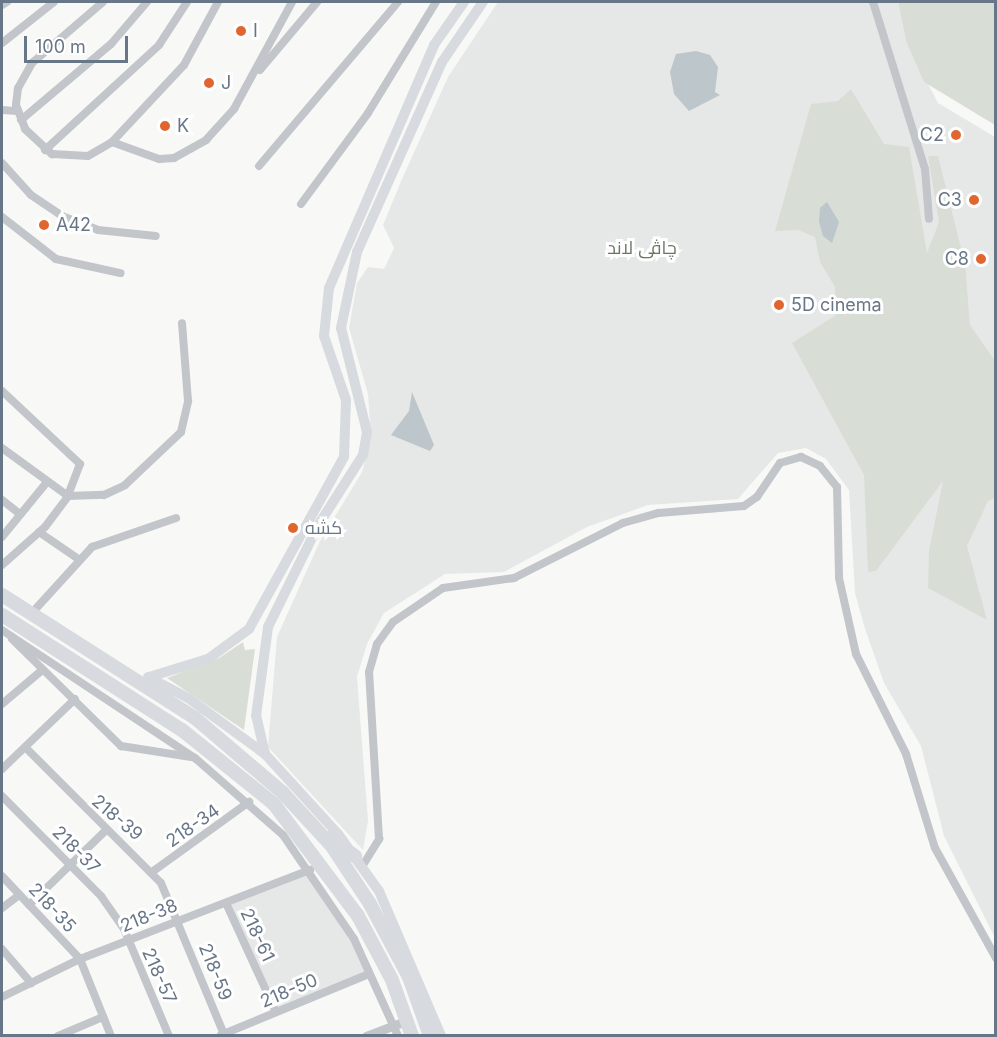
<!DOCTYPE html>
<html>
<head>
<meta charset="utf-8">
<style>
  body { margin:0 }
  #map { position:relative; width:997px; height:1037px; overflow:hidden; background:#f8f9f6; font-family:Inter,Cairo,sans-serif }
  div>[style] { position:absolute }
  .built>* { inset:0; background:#e6e8e7 }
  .green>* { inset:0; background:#d8ded5 }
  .water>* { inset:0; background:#bcc6cb }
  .minor>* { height:8px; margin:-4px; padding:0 4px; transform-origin:4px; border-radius:4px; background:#c2c5ca }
  .tertiary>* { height:9px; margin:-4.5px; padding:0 4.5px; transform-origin:4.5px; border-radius:4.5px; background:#c2c5ca }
  .secondary>* { height:10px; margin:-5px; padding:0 5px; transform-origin:5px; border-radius:5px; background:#d7dbdf }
  .trunk>* { height:14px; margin:-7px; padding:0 7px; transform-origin:7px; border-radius:7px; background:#d7dbdf }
  .dots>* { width:16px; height:16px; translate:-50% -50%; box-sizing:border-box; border:3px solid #fff; border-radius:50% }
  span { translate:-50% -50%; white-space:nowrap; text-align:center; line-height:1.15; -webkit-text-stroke:6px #fff; paint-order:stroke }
  .poi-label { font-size:18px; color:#687787 }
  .left { translate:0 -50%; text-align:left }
  .right { translate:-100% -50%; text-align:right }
  .park-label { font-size:18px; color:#667963 }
  .street-label { font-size:18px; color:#687787 }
  .frame { position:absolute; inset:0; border:3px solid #687787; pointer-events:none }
  .scale { position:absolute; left:24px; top:36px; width:104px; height:27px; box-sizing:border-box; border:3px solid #687787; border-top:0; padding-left:8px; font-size:18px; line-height:21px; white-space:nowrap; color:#687787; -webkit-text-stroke:4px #fff; paint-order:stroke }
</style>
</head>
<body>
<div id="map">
  <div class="built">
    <div style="clip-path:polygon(498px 2px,898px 2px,906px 41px,938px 103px,995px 137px,995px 938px,944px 836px,921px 746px,884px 683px,865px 629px,855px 593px,849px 490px,826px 459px,806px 448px,778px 453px,738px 499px,648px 505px,587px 527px,504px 572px,445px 574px,384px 613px,367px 644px,357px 677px,368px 821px,363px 850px,268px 747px,277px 637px,320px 541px,362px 472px,371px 439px,368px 394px,349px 328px,357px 283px,368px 267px,384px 269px,394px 248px,383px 225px,402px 179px,448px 77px)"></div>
    <div style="clip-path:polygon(310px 870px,369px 974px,276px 1012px,226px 903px)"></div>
  </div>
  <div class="green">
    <div style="clip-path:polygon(898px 2px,995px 2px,995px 125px,924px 82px,906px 41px)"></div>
    <div style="clip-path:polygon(851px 89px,884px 144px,909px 147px,927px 253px,939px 222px,928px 156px,938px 156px,965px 264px,970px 325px,995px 361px,995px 498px,988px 501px,967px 546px,987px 620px,928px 588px,929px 551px,943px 481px,876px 571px,868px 572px,864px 475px,792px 343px,836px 315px,835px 287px,820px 262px,815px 237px,798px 230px,775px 231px,811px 104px,838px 101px)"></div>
    <div style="clip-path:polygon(243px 642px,245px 650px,255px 649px,244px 730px,167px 678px,219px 658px)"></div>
  </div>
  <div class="water">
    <div style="clip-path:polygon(696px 51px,710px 55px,718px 67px,715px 92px,720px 95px,689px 111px,674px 94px,670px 72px,676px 54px)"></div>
    <div style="clip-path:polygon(827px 202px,839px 222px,832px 243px,823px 236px,819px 222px,820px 208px)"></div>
    <div style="clip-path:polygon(412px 392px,434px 445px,430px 451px,391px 435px,409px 411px)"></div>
  </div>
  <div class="minor">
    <div style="left:103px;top:2px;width:94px;rotate:139.3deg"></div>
    <div style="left:32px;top:63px;width:29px;rotate:119deg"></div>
    <div style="left:18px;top:88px;width:17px;rotate:97deg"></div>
    <div style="left:16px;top:105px;width:26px;rotate:69deg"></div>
    <div style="left:25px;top:129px;width:37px;rotate:43deg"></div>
    <div style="left:52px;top:154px;width:36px;rotate:3deg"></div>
    <div style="left:88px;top:156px;width:28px;rotate:-30deg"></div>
    <div style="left:112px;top:142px;width:105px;rotate:-46.9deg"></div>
    <div style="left:184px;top:65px;width:72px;rotate:-61.6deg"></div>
    <div style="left:873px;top:2px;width:175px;rotate:72.7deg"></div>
    <div style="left:925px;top:169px;width:50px;rotate:85.4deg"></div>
    <div style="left:2px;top:5px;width:6px;rotate:-31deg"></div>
    <div style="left:2px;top:43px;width:66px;rotate:-38.3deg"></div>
    <div style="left:260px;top:70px;width:89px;rotate:-50deg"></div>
    <div style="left:2px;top:110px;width:16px;rotate:4deg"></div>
    <div style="left:21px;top:120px;width:118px;rotate:-40.2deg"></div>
    <div style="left:111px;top:44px;width:55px;rotate:-49.4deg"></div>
    <div style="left:112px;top:142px;width:50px;rotate:19.9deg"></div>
    <div style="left:159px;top:159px;width:15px;rotate:-4deg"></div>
    <div style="left:174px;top:158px;width:37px;rotate:-29deg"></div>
    <div style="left:206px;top:140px;width:42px;rotate:-47.9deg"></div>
    <div style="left:234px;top:109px;width:122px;rotate:-61.5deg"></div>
    <div style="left:45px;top:150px;width:155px;rotate:-42.6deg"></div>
    <div style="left:159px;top:45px;width:51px;rotate:-56.9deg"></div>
    <div style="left:2px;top:163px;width:43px;rotate:47.8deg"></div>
    <div style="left:31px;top:195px;width:37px;rotate:34deg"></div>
    <div style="left:62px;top:216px;width:39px;rotate:21deg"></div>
    <div style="left:98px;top:230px;width:58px;rotate:5.9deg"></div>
    <div style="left:259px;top:166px;width:215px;rotate:-49.7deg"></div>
    <div style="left:301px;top:204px;width:113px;rotate:-53.6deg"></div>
    <div style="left:368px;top:113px;width:130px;rotate:-58.5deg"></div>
    <div style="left:2px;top:217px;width:68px;rotate:37.9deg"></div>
    <div style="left:56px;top:259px;width:66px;rotate:12.3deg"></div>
    <div style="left:2px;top:391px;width:107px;rotate:43.1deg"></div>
    <div style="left:80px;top:464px;width:34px;rotate:111deg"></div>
    <div style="left:68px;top:496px;width:82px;rotate:-144deg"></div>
    <div style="left:2px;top:500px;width:23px;rotate:38deg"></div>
    <div style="left:39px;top:532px;width:46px;rotate:34.4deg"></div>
    <div style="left:2px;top:537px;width:71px;rotate:-50.7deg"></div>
    <div style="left:2px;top:565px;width:57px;rotate:-41.5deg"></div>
    <div style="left:45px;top:527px;width:39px;rotate:-53deg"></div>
    <div style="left:68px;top:496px;width:36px;rotate:-2deg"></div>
    <div style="left:104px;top:495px;width:23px;rotate:-25deg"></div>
    <div style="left:125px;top:485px;width:77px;rotate:-43.4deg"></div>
    <div style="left:181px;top:432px;width:32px;rotate:-77deg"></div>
    <div style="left:188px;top:401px;width:78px;rotate:-94.4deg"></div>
    <div style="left:31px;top:614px;width:91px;rotate:-47.7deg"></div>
    <div style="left:92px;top:547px;width:89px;rotate:-19deg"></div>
    <div style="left:2px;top:630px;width:232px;rotate:33.6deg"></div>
    <div style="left:195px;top:758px;width:117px;rotate:41.2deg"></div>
    <div style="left:283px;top:835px;width:126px;rotate:55.7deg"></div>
    <div style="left:354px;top:939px;width:107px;rotate:65.6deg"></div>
    <div style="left:12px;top:639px;width:153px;rotate:44.5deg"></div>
    <div style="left:121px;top:746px;width:71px;rotate:8.9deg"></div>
    <div style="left:2px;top:704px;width:51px;rotate:-40.2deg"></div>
    <div style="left:25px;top:747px;width:192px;rotate:45deg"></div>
    <div style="left:161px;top:883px;width:164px;rotate:67.4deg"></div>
    <div style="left:2px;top:769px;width:101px;rotate:-43.8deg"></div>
    <div style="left:2px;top:796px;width:141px;rotate:45.3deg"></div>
    <div style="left:101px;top:896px;width:40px;rotate:55.1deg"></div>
    <div style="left:124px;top:929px;width:116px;rotate:67.2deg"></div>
    <div style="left:363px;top:865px;width:31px;rotate:-58deg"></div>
    <div style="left:379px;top:839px;width:167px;rotate:-93.4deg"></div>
    <div style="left:369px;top:672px;width:29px;rotate:-74deg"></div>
    <div style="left:377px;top:644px;width:27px;rotate:-54deg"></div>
    <div style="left:393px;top:622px;width:60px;rotate:-34.2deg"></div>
    <div style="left:443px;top:588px;width:72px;rotate:-8deg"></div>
    <div style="left:514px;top:578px;width:122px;rotate:-26.8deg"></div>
    <div style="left:623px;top:523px;width:37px;rotate:-16deg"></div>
    <div style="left:659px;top:513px;width:85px;rotate:-4.7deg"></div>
    <div style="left:744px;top:506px;width:16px;rotate:-35deg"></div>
    <div style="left:757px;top:497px;width:41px;rotate:-55.9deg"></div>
    <div style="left:780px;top:463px;width:22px;rotate:-16deg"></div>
    <div style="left:801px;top:457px;width:21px;rotate:25deg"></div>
    <div style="left:820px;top:466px;width:27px;rotate:51deg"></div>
    <div style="left:837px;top:487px;width:91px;rotate:88.7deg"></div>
    <div style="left:839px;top:578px;width:78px;rotate:77.4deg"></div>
    <div style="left:856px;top:654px;width:112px;rotate:63.4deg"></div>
    <div style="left:906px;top:754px;width:98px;rotate:72.9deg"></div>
    <div style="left:935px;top:848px;width:126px;rotate:61deg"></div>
    <div style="left:152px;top:872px;width:120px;rotate:-35.8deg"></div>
    <div style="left:2px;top:876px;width:114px;rotate:46.8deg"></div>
    <div style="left:80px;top:959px;width:83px;rotate:68.1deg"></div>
    <div style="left:226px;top:903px;width:120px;rotate:65.4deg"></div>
    <div style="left:29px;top:905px;width:106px;rotate:-44.2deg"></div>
    <div style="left:2px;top:908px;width:21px;rotate:-37deg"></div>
    <div style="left:2px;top:949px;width:45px;rotate:49.5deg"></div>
    <div style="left:2px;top:997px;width:87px;rotate:-26deg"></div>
    <div style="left:80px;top:959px;width:247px;rotate:-21.2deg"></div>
    <div style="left:221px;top:1035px;width:160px;rotate:-22.4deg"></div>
    <div style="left:58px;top:1036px;width:49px;rotate:-22.9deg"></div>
  </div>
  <div class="tertiary">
    <div style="left:366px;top:1036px;width:45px;rotate:-20.9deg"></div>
  </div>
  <div class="secondary">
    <div style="left:148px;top:677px;width:45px;rotate:27.7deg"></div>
    <div style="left:188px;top:698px;width:95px;rotate:36deg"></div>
    <div style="left:265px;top:754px;width:108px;rotate:47.6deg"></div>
    <div style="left:338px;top:834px;width:70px;rotate:54.3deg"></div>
    <div style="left:379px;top:891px;width:158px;rotate:66.8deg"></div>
    <div style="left:149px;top:677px;width:62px;rotate:-17deg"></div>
    <div style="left:208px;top:659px;width:51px;rotate:-36.2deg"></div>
    <div style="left:249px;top:629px;width:196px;rotate:-61.1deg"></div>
    <div style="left:344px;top:457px;width:57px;rotate:-88deg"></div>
    <div style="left:346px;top:400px;width:68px;rotate:-109deg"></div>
    <div style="left:324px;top:336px;width:48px;rotate:-84.1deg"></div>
    <div style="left:329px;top:288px;width:265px;rotate:-66.6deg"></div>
    <div style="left:434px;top:45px;width:52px;rotate:-55.1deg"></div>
    <div style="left:265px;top:754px;width:39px;rotate:-103deg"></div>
    <div style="left:256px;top:716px;width:90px;rotate:-82.3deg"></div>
    <div style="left:268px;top:627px;width:115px;rotate:-63.7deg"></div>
    <div style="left:319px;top:524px;width:82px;rotate:-57.5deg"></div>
    <div style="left:363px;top:455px;width:23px;rotate:-80deg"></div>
    <div style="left:367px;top:432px;width:107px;rotate:-104deg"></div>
    <div style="left:341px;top:328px;width:78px;rotate:-78.1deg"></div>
    <div style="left:357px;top:252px;width:208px;rotate:-65.9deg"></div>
    <div style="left:442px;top:62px;width:73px;rotate:-55.7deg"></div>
  </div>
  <div class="trunk">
    <div style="left:2px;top:595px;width:229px;rotate:32.5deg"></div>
    <div style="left:195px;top:718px;width:116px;rotate:40.4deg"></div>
    <div style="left:283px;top:793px;width:71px;rotate:47.3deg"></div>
    <div style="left:331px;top:845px;width:71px;rotate:56.5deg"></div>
    <div style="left:370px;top:904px;width:83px;rotate:61.9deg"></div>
    <div style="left:409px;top:977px;width:63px;rotate:70.4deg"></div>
    <div style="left:2px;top:615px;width:214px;rotate:32.6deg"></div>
    <div style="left:182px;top:730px;width:118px;rotate:38.8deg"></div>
    <div style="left:274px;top:804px;width:140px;rotate:53.1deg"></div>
    <div style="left:358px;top:916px;width:72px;rotate:62deg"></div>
    <div style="left:392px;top:980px;width:59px;rotate:70.3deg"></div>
    <div style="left:329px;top:838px;width:32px;rotate:35deg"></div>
  </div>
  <div class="dots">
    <div style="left:241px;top:31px;background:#e1652e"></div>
    <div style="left:209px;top:83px;background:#e1652e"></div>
    <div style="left:165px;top:126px;background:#e1652e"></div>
    <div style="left:956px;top:135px;background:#e1652e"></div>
    <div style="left:974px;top:200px;background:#e1652e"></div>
    <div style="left:44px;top:225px;background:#e1652e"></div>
    <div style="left:981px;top:259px;background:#e1652e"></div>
    <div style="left:779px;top:305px;background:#e1652e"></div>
    <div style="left:293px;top:528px;background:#e1652e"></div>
  </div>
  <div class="poi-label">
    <span class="left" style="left:253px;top:31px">I</span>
    <span class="left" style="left:221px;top:83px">J</span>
    <span class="left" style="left:177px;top:126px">K</span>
    <span class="right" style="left:944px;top:135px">C2</span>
    <span class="right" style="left:962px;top:200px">C3</span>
    <span class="left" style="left:56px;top:225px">A42</span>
    <span class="right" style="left:969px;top:259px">C8</span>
    <span class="left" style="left:791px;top:305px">5D cinema</span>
    <span class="left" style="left:305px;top:528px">كشه</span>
  </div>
  <div class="park-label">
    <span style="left:642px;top:248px">چاڤی لاند</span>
  </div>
  <div class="street-label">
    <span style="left:117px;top:818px;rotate:40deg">218-39</span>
    <span style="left:193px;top:826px;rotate:-35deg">218-34</span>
    <span style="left:76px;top:850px;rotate:45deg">218-37</span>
    <span style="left:52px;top:908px;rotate:47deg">218-35</span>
    <span style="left:149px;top:916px;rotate:-22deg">218-38</span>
    <span style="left:257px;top:935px;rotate:65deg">218-61</span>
    <span style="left:215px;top:972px;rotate:68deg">218-59</span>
    <span style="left:159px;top:976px;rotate:66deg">218-57</span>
    <span style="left:289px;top:991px;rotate:-23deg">218-50</span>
  </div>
  <div class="frame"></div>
  <div class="scale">100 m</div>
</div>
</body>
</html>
